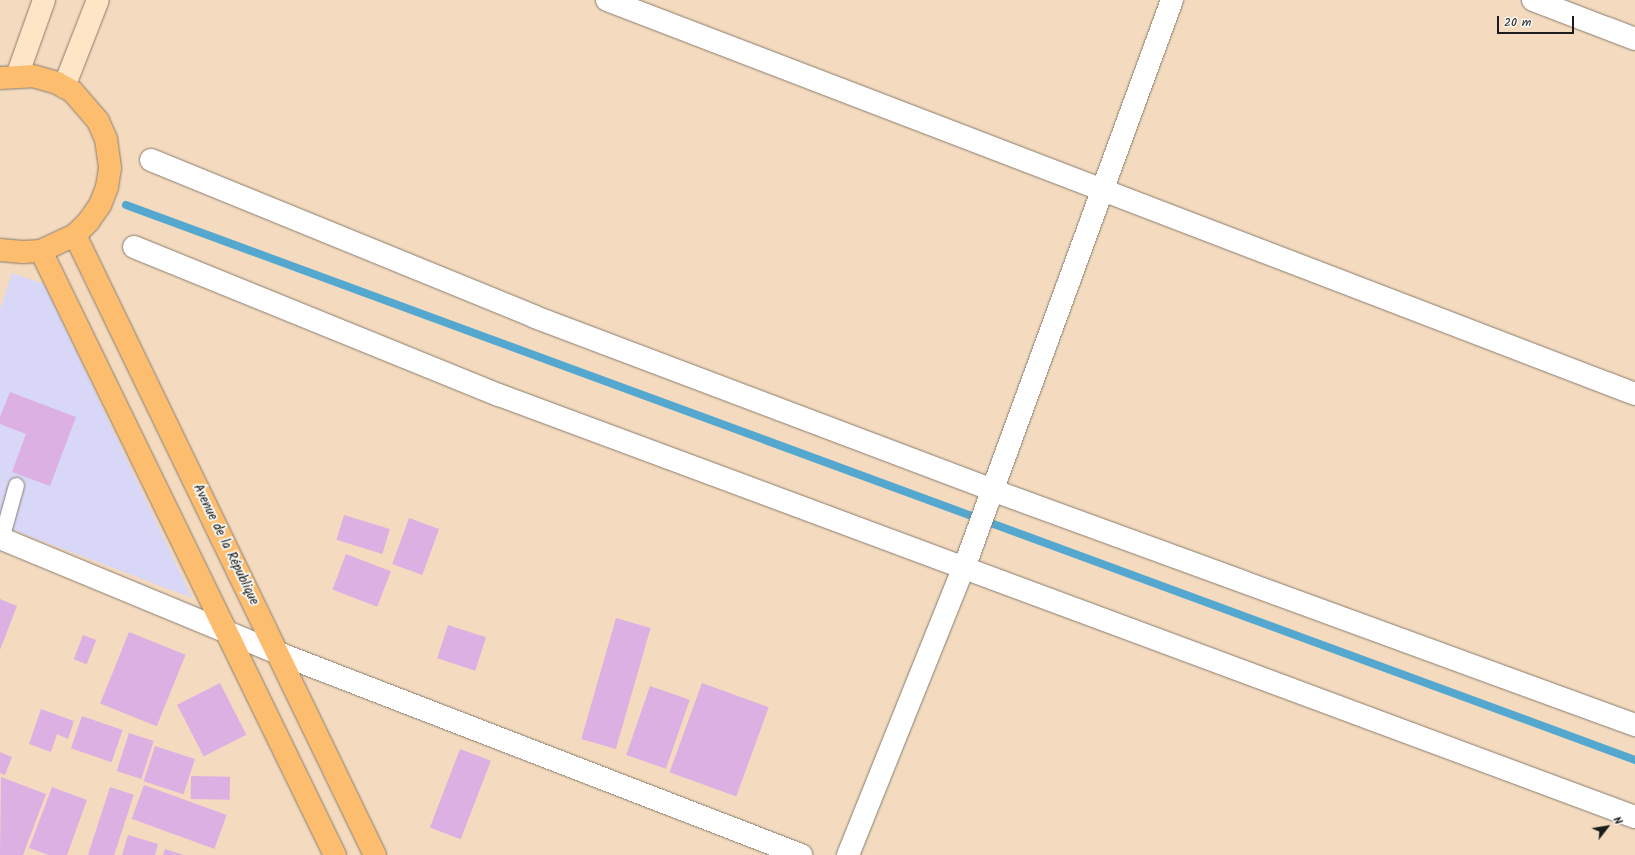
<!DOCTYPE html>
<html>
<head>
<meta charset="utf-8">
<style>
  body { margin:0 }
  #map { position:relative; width:1635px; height:855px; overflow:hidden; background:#f4dbbf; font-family:Kalam,sans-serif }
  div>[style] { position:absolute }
  .built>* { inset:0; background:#d8d7f8 }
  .stream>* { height:8px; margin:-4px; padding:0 4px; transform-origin:4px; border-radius:4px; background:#54a7cf }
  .building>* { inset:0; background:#ddb0e3; transform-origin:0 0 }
  .roads { filter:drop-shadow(0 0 1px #887c6e) drop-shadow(0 0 1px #887c6e) }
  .service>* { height:15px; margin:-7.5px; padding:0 7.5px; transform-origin:7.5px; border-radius:7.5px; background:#fff }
  .minor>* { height:22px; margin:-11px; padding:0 11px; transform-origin:11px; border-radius:11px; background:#fff }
  .secondary>* { height:22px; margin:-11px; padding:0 11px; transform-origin:11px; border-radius:11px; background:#fee5c5 }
  .primary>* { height:22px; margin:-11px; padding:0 11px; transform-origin:11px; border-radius:11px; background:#fcbd6f }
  span { translate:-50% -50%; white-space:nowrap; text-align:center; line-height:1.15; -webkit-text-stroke:4px #f6f6f2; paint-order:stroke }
  .street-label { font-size:13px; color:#1c1c1c }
  .north { position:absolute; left:1587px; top:807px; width:40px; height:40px; -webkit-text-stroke:3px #f6f6f2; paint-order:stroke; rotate:59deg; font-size:11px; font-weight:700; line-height:16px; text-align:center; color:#1c1c1c }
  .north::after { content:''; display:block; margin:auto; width:14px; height:18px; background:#1c1c1c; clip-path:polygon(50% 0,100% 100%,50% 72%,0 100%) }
  .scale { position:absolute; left:1497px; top:16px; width:77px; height:18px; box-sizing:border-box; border:2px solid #1c1c1c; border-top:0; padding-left:5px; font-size:12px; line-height:14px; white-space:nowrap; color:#1c1c1c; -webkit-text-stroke:3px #f6f6f2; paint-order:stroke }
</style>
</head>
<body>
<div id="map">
  <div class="built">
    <div style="clip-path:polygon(12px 273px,44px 284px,192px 598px,0 525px,0 310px)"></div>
  </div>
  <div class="stream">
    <div style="left:126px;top:205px;width:1608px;rotate:20.19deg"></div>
  </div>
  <div class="building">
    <div style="clip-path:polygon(10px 392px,76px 417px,50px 486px,12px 472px,26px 434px,0 424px,0 417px)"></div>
    <div style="left:344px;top:515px;width:48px;height:26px;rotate:17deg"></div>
    <div style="left:409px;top:518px;width:32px;height:49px;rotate:20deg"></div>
    <div style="left:346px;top:554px;width:48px;height:38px;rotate:21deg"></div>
    <div style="clip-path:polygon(0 599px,17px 606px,0 650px)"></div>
    <div style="left:616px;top:618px;width:36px;height:126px;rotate:16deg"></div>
    <div style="left:448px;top:625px;width:40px;height:35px;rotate:18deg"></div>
    <div style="left:129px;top:632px;width:61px;height:77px;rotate:22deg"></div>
    <div style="left:83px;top:635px;width:14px;height:26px;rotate:21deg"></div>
    <div style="left:220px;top:683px;width:58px;height:48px;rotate:63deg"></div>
    <div style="left:702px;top:683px;width:71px;height:95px;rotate:20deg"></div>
    <div style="left:650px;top:686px;width:42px;height:73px;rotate:19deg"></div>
    <div style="clip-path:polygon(41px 709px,74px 721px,68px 739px,57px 734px,51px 752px,29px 744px)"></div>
    <div style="left:82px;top:716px;width:43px;height:34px;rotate:19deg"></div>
    <div style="left:129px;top:733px;width:26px;height:40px;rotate:18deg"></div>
    <div style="left:155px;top:746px;width:42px;height:37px;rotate:18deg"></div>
    <div style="left:460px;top:749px;width:33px;height:84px;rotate:21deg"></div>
    <div style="clip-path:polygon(0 752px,12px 757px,5px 775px,0 773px)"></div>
    <div style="left:191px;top:776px;width:39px;height:23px;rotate:1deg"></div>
    <div style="clip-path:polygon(1px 777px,46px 794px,23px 855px,0 855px)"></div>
    <div style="left:144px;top:785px;width:88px;height:36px;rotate:20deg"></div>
    <div style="clip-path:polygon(52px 787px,87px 800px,67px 855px,49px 855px,29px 848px)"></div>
    <div style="left:110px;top:787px;width:25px;height:71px;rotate:18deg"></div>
    <div style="clip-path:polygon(128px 835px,158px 844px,155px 855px,122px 855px)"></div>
    <div style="clip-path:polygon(165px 849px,184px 855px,163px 855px)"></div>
  </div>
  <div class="roads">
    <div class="service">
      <div style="left:1px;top:539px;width:56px;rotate:-74.5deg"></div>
    </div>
    <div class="minor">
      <div style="left:607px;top:0;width:1101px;rotate:20.97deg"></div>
      <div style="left:1533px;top:0;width:109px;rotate:20.9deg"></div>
      <div style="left:151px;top:160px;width:415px;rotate:22.2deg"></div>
      <div style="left:535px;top:317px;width:489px;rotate:20.7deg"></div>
      <div style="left:992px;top:490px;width:685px;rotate:20.08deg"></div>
      <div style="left:134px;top:247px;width:394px;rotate:22.1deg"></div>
      <div style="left:499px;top:395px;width:1212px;rotate:20.38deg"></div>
      <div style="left:0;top:538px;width:301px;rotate:22.5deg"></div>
      <div style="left:278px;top:653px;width:561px;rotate:21.12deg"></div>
      <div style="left:848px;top:855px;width:321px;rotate:-68.1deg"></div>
      <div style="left:968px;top:557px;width:593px;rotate:-69.88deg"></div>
    </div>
    <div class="secondary">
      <div style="left:17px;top:76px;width:81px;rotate:-70.4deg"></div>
      <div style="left:64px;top:87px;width:93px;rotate:-68.7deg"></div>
    </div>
    <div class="primary">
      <div style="left:0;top:78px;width:33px;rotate:-3deg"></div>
      <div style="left:33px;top:76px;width:25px;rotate:16deg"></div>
      <div style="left:57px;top:83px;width:18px;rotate:29deg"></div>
      <div style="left:73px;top:92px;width:38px;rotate:49deg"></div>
      <div style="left:98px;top:121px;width:20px;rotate:66deg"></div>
      <div style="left:106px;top:139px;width:29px;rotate:82deg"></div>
      <div style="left:110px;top:168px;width:19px;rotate:99deg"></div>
      <div style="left:107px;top:187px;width:19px;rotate:111deg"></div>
      <div style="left:100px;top:205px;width:19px;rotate:125deg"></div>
      <div style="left:89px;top:221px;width:20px;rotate:135deg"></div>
      <div style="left:75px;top:235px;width:38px;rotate:155deg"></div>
      <div style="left:41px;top:251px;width:18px;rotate:177deg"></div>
      <div style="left:23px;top:252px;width:23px;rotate:-175deg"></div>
      <div style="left:75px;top:235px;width:689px;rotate:64.18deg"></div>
      <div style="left:41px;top:251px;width:672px;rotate:64.05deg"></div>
    </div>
  </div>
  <div class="street-label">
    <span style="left:225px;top:545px;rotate:64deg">Avenue de la République</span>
  </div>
  <div class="north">N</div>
  <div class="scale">20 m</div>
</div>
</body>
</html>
